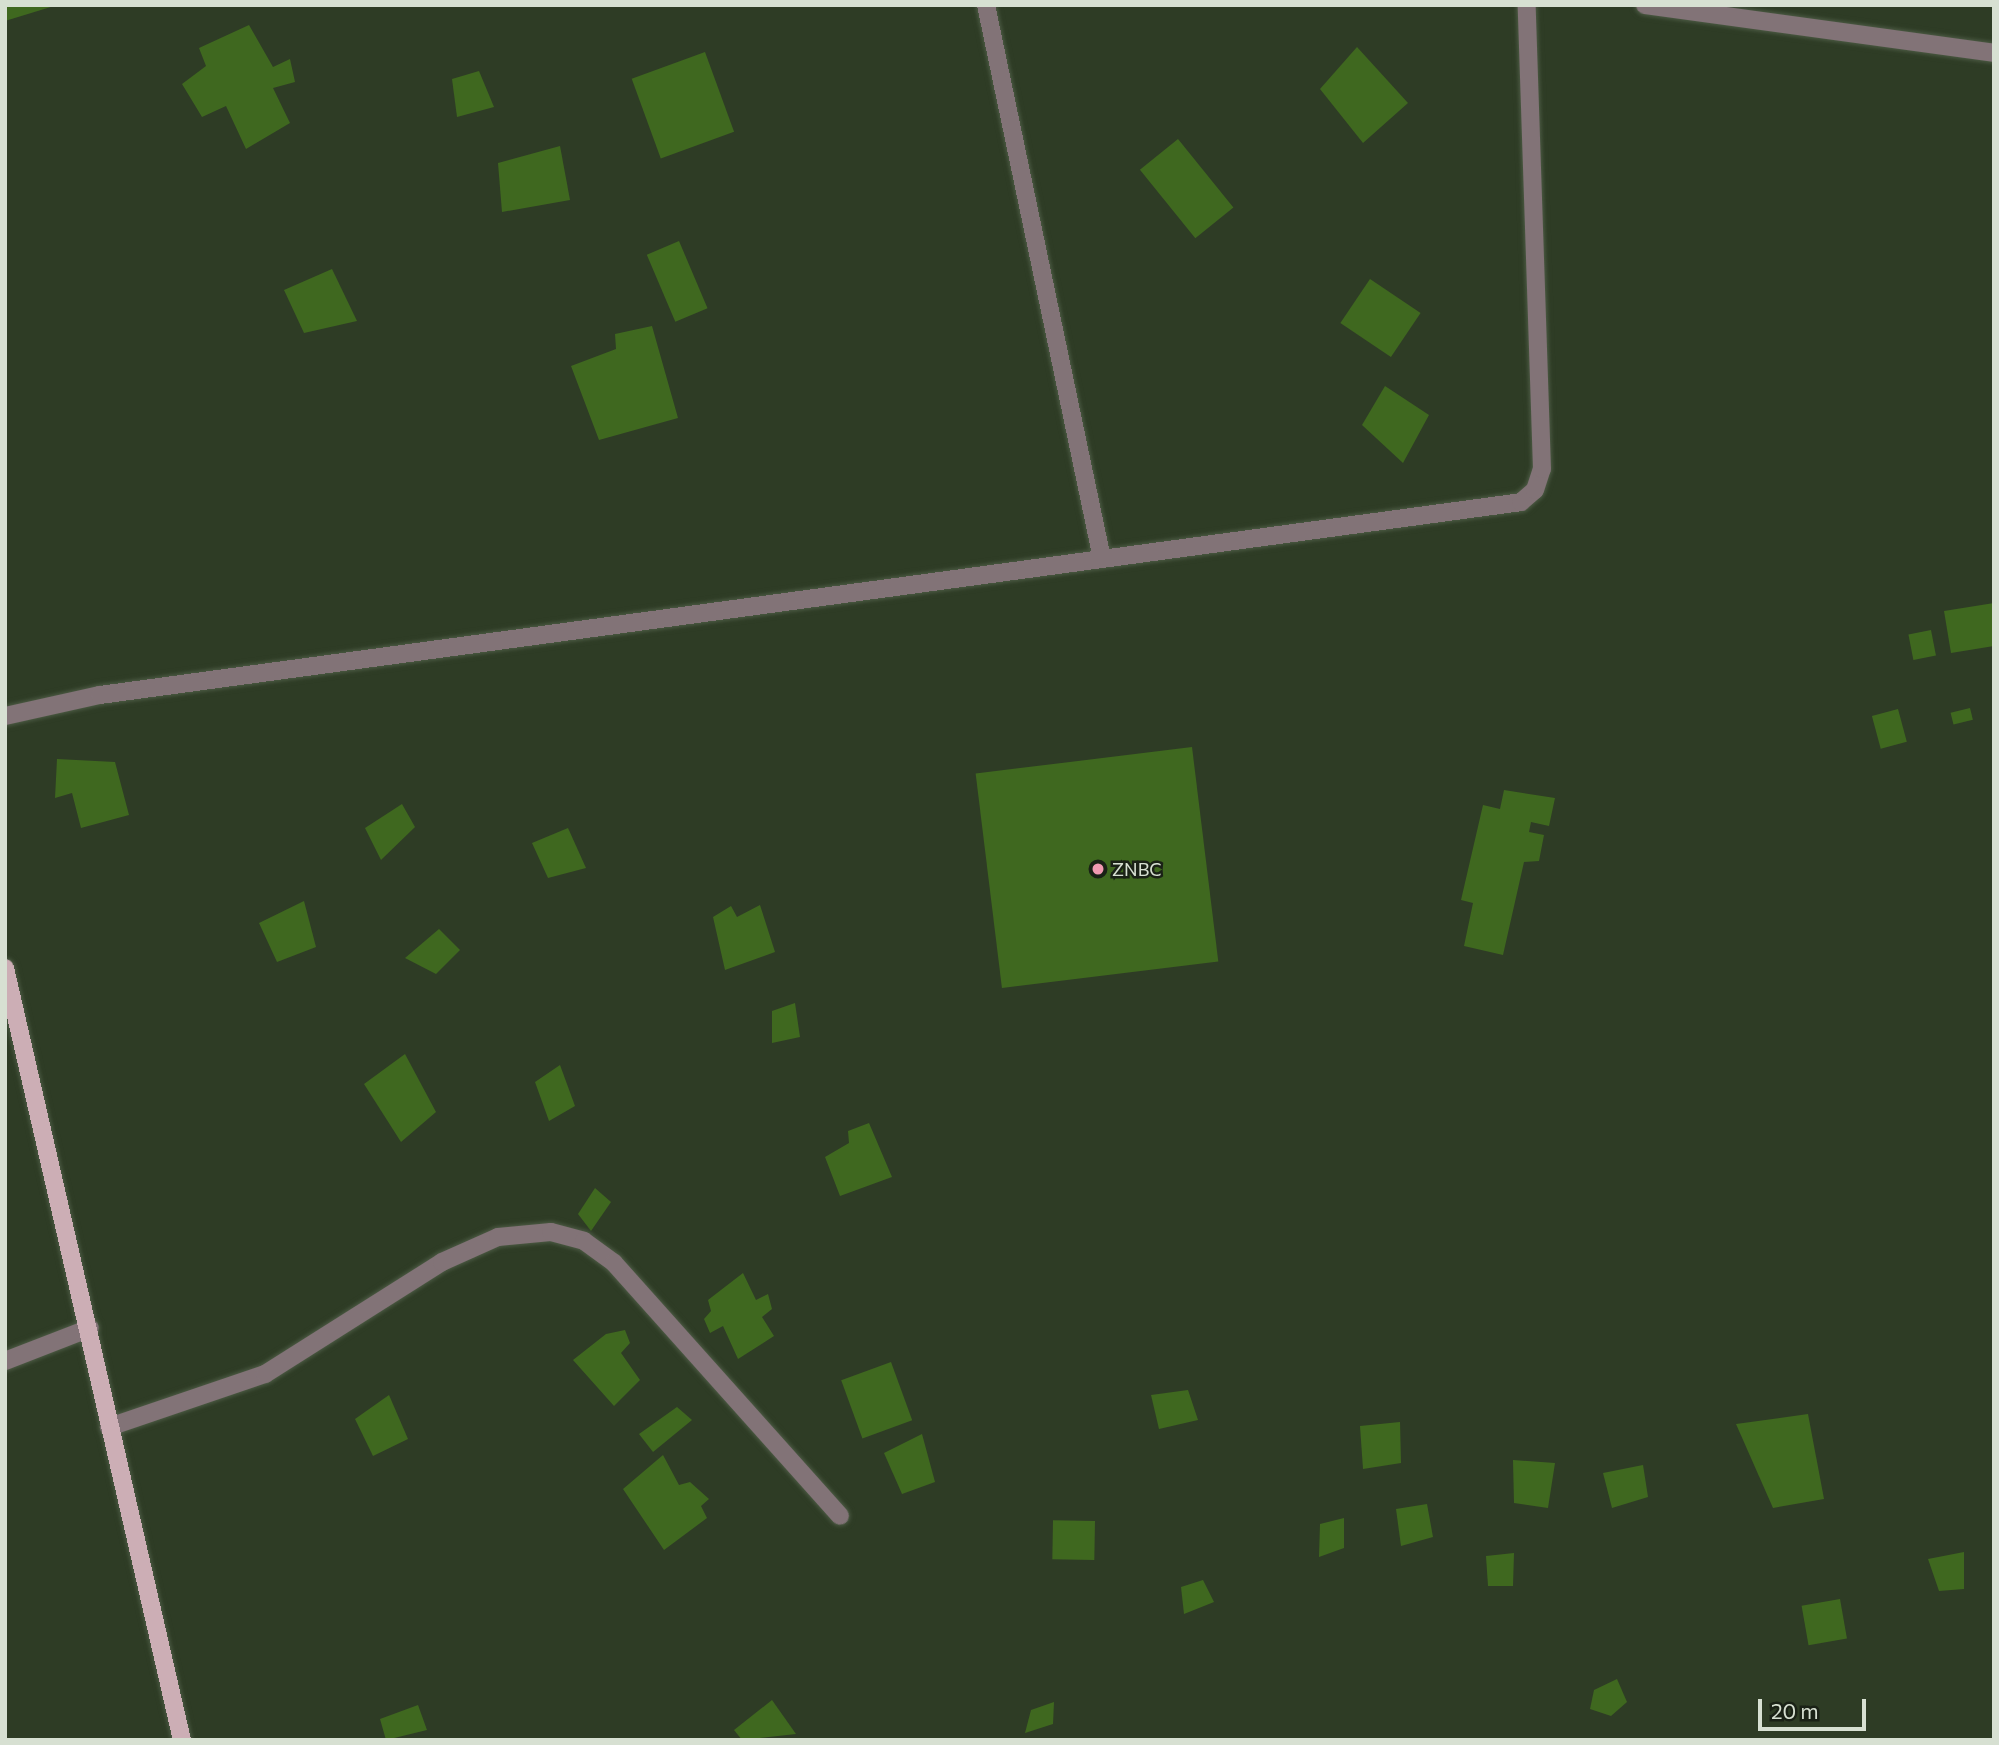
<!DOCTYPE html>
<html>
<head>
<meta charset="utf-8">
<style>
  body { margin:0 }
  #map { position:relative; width:1999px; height:1745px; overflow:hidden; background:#2e3c25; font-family:Commissioner,sans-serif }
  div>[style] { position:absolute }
  .building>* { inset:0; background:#3f681f; transform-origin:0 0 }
  .roads { filter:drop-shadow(0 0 2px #4c5a44) drop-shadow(0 0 2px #4c5a44) }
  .minor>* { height:18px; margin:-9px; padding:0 9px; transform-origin:9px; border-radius:9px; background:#827377 }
  .major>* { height:18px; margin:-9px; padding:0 9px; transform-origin:9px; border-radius:9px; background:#ccaeb5 }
  .dots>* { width:19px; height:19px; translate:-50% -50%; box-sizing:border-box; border:4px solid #1a2116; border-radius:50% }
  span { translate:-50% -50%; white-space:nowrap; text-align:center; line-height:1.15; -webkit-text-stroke:5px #1a2116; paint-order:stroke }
  .poi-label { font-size:18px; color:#d7e0d2 }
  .left { translate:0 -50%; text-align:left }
  .frame { position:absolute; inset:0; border:7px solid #d7e0d2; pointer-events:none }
  .scale { position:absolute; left:1758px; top:1699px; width:108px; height:32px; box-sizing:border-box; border:4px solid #d7e0d2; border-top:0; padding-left:9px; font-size:21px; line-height:24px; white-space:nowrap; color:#d7e0d2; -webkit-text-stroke:5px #1a2116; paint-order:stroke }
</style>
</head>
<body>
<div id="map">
  <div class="building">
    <div style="clip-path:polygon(5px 5px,54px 5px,54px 6px,5px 21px)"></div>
    <div style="clip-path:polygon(249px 25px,273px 67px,290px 59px,295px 82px,273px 88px,290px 123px,246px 149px,226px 106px,202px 117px,182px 84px,206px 66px,199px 48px)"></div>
    <div style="clip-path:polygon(1357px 47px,1408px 103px,1363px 143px,1320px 89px)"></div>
    <div style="left:705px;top:52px;width:85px;height:78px;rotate:70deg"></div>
    <div style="clip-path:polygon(479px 71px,494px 107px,457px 117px,452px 79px)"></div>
    <div style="left:1178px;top:139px;width:88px;height:49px;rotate:51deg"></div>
    <div style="clip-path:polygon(560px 146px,570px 200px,502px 212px,498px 163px)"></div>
    <div style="left:679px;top:241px;width:73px;height:35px;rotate:67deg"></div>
    <div style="clip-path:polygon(332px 269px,357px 321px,304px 333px,284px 290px)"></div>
    <div style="left:1370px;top:279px;width:61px;height:53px;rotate:34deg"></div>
    <div style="clip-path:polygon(652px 326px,678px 418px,599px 440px,571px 366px,616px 349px,615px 334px)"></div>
    <div style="clip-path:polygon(1385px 386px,1429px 415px,1403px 463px,1362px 425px)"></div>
    <div style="clip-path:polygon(1994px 603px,1994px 646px,1951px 653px,1944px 611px)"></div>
    <div style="left:1931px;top:630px;width:26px;height:23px;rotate:79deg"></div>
    <div style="left:1970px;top:708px;width:12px;height:20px;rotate:76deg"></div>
    <div style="left:1898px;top:709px;width:34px;height:27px;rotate:75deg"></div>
    <div style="left:1192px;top:747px;width:216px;height:218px;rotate:83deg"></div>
    <div style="clip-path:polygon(57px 759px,115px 762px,129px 815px,81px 828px,72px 793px,55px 798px)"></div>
    <div style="clip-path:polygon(1504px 790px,1555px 798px,1549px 826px,1531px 822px,1529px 832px,1544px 835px,1539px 861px,1524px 862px,1503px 955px,1464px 946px,1473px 903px,1461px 900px,1483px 805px,1500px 809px)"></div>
    <div style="clip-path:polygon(402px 804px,415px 827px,381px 860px,365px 828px)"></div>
    <div style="clip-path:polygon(568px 828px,586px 868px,548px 878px,532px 843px)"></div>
    <div style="clip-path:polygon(304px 901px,316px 947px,277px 962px,259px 923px)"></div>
    <div style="clip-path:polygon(760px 905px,775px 952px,725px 970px,713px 917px,731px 906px,737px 917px)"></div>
    <div style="clip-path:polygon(439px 929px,460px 950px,436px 974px,405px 958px)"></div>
    <div style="clip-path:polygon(795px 1003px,800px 1037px,772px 1043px,772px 1011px)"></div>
    <div style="clip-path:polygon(405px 1054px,436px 1112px,401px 1142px,364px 1084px)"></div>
    <div style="clip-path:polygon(560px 1065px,575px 1106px,549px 1121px,535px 1082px)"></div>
    <div style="clip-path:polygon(869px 1123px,892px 1177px,840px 1196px,825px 1157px,849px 1143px,848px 1131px)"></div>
    <div style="clip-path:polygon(595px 1188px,611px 1202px,591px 1231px,578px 1214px)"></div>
    <div style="clip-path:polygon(743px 1273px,756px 1300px,768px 1294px,772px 1309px,762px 1317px,774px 1336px,738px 1359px,723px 1326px,710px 1333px,704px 1319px,711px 1311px,708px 1300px)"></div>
    <div style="clip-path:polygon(625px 1330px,630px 1343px,621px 1353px,640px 1380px,614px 1406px,573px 1360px,606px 1334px)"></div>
    <div style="left:891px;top:1362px;width:62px;height:53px;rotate:70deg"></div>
    <div style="clip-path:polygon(1188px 1390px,1198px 1420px,1159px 1429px,1151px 1395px)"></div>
    <div style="clip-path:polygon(389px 1395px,408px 1439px,373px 1456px,355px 1419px)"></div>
    <div style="clip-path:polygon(677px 1407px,692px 1420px,653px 1452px,639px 1434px)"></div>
    <div style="clip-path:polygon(1808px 1414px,1824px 1499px,1773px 1508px,1736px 1424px)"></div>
    <div style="clip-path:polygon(1400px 1422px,1401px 1463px,1363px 1469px,1360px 1426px)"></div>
    <div style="clip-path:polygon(922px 1434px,935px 1482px,902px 1494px,884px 1453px)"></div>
    <div style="clip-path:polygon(663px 1455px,679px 1485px,690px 1482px,709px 1499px,701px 1506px,707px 1518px,664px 1550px,623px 1489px)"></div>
    <div style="clip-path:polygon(1513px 1460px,1555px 1463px,1548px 1508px,1514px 1503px)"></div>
    <div style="clip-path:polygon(1643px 1465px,1648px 1497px,1612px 1508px,1603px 1473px)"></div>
    <div style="clip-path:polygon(1427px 1504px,1433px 1537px,1401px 1546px,1396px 1509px)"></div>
    <div style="clip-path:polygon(1344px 1518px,1344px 1548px,1319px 1557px,1320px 1524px)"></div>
    <div style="left:1095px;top:1521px;width:39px;height:42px;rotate:91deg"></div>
    <div style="clip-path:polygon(1964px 1552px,1964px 1589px,1939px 1591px,1928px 1559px)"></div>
    <div style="clip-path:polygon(1514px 1553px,1513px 1586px,1488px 1586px,1486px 1556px)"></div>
    <div style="clip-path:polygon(1203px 1580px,1214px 1602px,1184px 1614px,1181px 1587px)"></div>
    <div style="left:1840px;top:1599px;width:40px;height:39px;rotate:80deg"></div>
    <div style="clip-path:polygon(1617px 1679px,1627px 1702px,1611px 1716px,1590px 1709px,1594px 1690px)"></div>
    <div style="clip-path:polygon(772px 1700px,796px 1734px,742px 1740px,734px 1730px)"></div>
    <div style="clip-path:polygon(1054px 1702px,1053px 1724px,1025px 1733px,1031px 1710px)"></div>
    <div style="clip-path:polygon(418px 1705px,427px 1730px,386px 1740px,380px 1719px)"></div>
  </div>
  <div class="roads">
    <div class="minor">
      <div style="left:986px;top:5px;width:561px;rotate:78.17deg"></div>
      <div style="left:1645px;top:5px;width:352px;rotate:7.8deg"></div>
      <div style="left:5px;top:716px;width:97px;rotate:-12.5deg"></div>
      <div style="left:100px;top:695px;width:1434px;rotate:-7.73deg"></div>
      <div style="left:1521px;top:502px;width:18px;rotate:-41deg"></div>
      <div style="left:1535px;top:490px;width:22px;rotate:-72deg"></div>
      <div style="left:1542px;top:469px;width:464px;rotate:-91.9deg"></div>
      <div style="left:5px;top:1361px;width:91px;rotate:-21.2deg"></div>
      <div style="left:109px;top:1427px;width:165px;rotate:-18.8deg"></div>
      <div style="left:265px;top:1374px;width:209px;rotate:-32.3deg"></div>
      <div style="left:442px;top:1262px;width:61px;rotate:-24.1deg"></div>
      <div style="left:498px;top:1237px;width:53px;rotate:-5.4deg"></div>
      <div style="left:551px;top:1232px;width:34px;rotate:15deg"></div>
      <div style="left:584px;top:1241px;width:37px;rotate:36deg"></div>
      <div style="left:614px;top:1263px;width:339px;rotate:48.2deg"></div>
    </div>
    <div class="major">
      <div style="left:5px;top:968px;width:792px;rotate:77.09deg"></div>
    </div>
  </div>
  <div class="dots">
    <div style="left:1098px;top:869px;background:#f19ab2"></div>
  </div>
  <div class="poi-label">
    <span class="left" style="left:1112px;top:869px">ZNBC</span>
  </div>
  <div class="frame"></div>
  <div class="scale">20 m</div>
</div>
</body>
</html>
